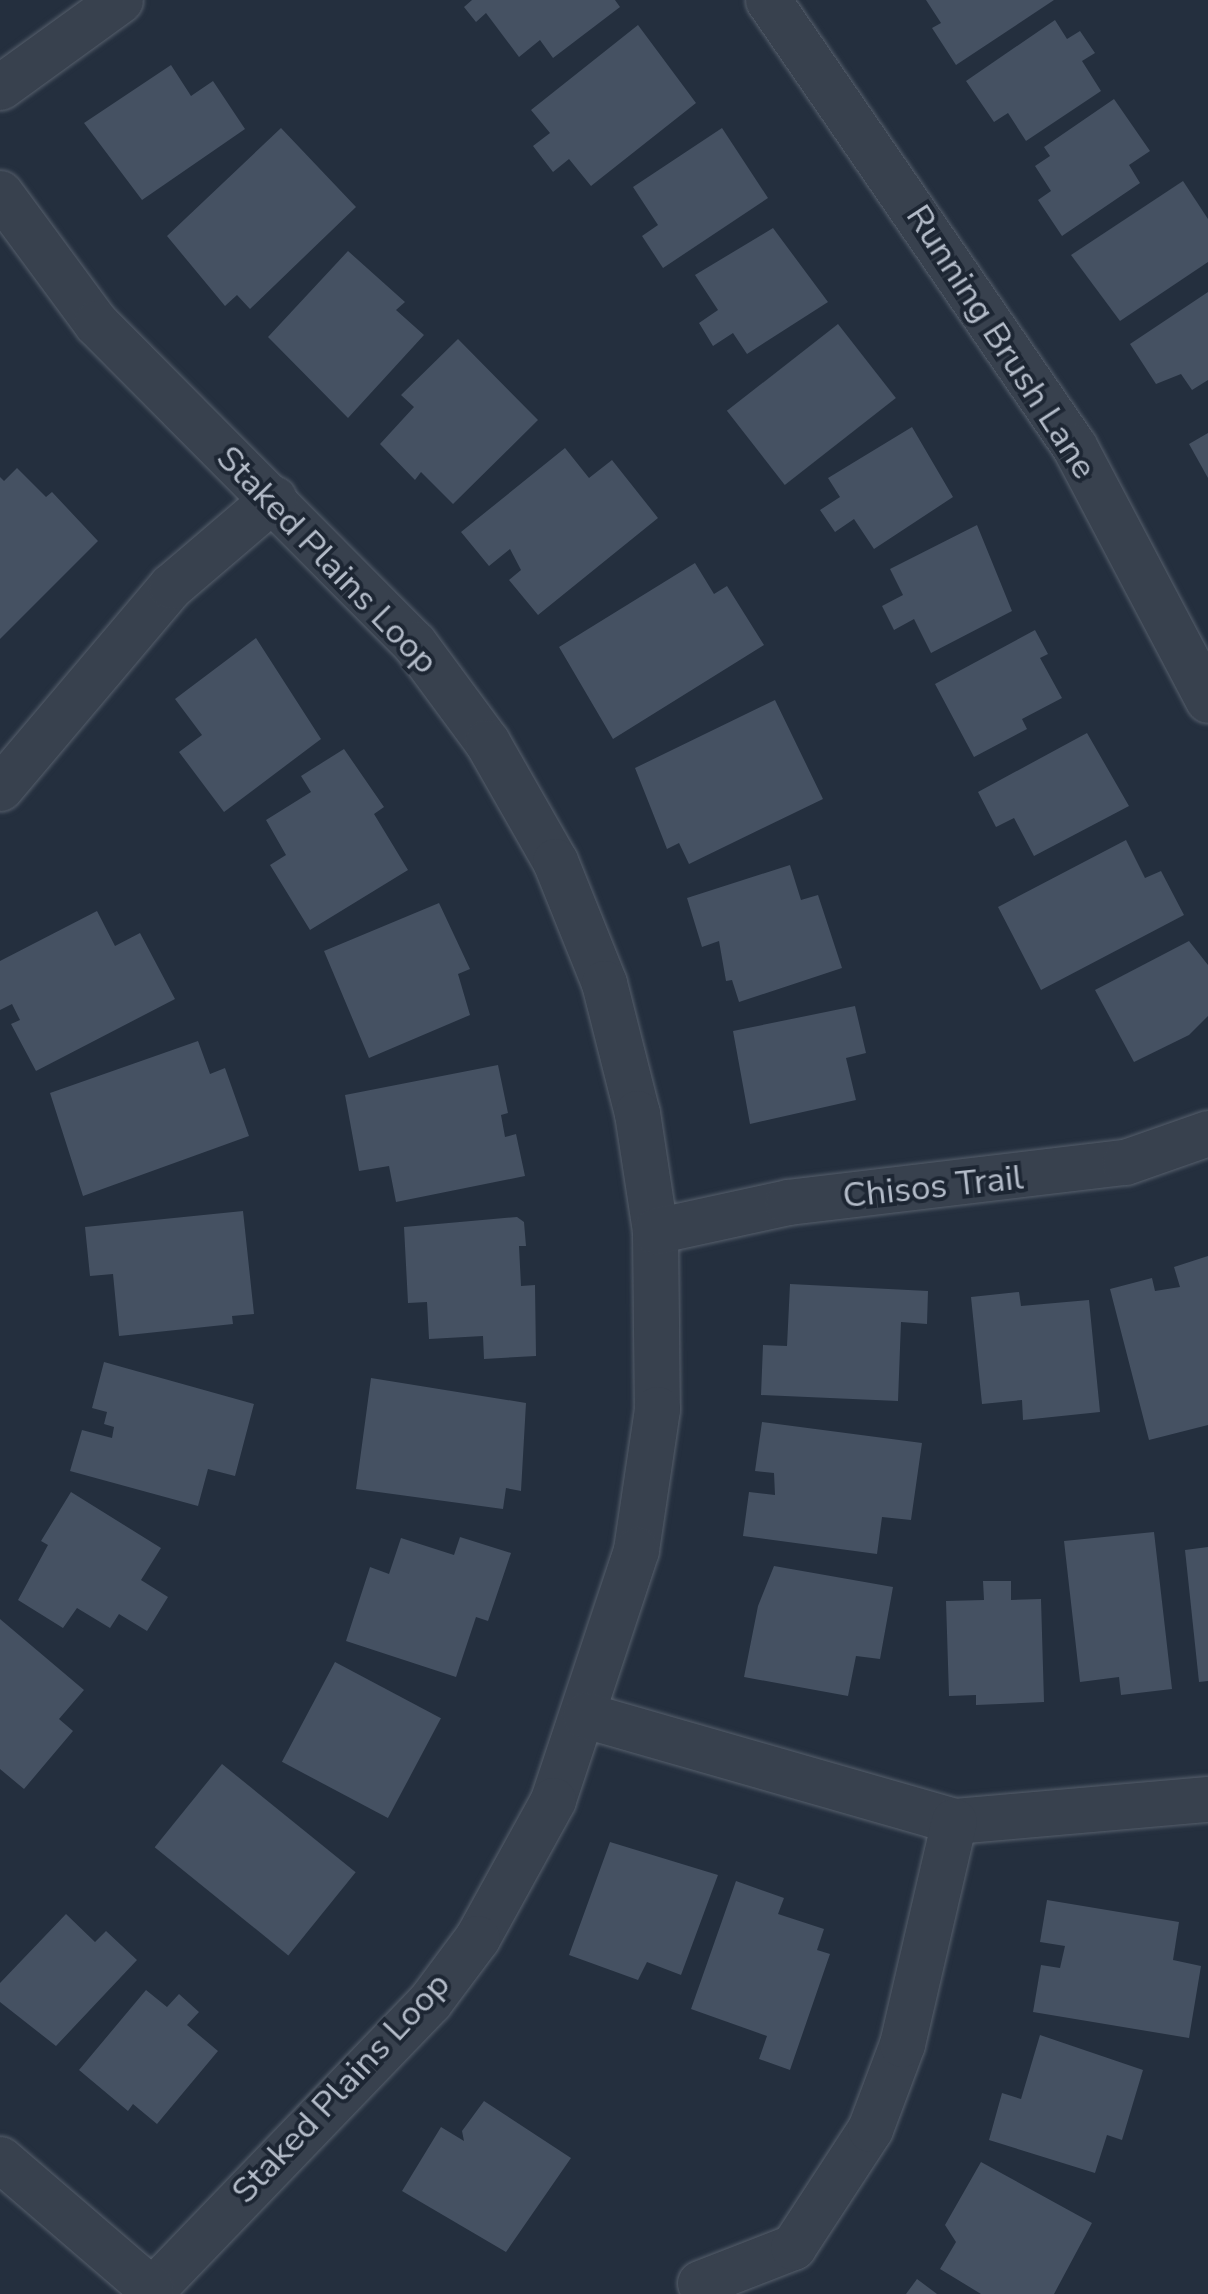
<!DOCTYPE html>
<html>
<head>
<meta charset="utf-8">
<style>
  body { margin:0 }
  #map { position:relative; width:1208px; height:2294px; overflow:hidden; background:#242f3e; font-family:"Nunito Sans",sans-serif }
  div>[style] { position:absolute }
  .building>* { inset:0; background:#455162; transform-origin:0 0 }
  .roads { filter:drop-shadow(0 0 2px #565f6c) drop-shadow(0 0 2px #565f6c) }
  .street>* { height:45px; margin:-22.5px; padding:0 22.5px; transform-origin:22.5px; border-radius:22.5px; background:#38414e }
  span { translate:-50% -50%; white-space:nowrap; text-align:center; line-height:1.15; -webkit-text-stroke:8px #1d2633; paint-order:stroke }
  .street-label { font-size:35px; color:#b4bcc9 }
</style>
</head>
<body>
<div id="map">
  <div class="building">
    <div style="clip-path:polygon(472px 0,615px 0,620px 7px,553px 58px,540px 40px,519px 57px,486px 13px,476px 22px,464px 7px)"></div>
    <div style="clip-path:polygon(926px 0,1054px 0,956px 65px,932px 28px,941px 23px)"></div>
    <div style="clip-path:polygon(1055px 20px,1067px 39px,1080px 31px,1095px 53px,1082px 61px,1101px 91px,1026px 141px,1008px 113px,994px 122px,966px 81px)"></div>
    <div style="clip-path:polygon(638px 25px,696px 103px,591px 186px,569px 159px,553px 172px,533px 146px,550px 133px,531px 110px)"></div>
    <div style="clip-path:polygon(171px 65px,191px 96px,213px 81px,245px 129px,142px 200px,84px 123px)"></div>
    <div style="clip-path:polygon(1114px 99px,1150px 151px,1129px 165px,1140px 183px,1062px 236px,1038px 200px,1051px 191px,1035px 166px,1050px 156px,1044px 147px)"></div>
    <div style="clip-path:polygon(281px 128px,356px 207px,250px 309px,237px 295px,225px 306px,167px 236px)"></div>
    <div style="clip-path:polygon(722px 128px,768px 198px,663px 268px,642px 236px,658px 225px,633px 187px)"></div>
    <div style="clip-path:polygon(1183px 181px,1208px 219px,1208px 262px,1120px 321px,1071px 255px)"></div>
    <div style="clip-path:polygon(773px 228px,828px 302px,747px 354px,733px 333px,713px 346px,699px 323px,718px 310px,695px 275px)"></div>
    <div style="clip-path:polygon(348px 251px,405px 302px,396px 310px,424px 335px,348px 418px,268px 337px)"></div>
    <div style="clip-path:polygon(1208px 292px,1208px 380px,1192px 390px,1181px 374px,1156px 384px,1130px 344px)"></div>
    <div style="left:838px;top:324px;width:94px;height:141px;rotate:52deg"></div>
    <div style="clip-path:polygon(458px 339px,538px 420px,453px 504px,421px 472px,415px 480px,380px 444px,414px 407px,401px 395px)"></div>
    <div style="clip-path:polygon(912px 427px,953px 497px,874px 549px,854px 519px,835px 532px,820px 510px,840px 497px,828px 478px)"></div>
    <div style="clip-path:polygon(1208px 433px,1208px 478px,1189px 444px)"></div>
    <div style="clip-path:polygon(565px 448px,589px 478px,612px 460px,658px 518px,538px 615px,509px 580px,521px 570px,510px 549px,489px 566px,461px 532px)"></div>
    <div style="clip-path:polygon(17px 468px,46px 497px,52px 492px,98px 541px,0 639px,0 477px,4px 481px)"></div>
    <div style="clip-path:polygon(977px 525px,1012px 611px,931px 653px,914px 619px,894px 630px,882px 606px,903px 595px,890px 569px)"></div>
    <div style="clip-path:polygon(695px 563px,714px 594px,727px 586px,764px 645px,613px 739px,559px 647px)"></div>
    <div style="clip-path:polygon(1035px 630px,1048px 654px,1040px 658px,1062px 698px,1022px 719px,1027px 729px,974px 757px,935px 684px)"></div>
    <div style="clip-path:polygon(256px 638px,321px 739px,224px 812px,179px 752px,202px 735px,175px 699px)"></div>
    <div style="clip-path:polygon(775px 700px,823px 799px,689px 864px,679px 843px,667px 849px,635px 768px)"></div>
    <div style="clip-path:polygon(1087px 733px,1129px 806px,1034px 856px,1014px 818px,996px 827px,978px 792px)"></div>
    <div style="clip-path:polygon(344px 749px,384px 807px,374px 814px,408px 870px,310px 930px,270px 865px,286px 855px,266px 820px,311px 792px,301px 776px)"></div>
    <div style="clip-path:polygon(1126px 840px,1145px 878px,1161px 871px,1184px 915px,1041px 990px,998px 907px)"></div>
    <div style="clip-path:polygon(790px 865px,801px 900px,818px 895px,842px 968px,739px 1002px,732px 980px,726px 981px,719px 941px,702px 947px,687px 898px)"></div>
    <div style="clip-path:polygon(439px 903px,470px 969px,458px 974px,470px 1015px,369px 1058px,324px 951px)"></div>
    <div style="clip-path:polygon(97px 911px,115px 946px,140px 933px,175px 999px,36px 1071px,11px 1024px,20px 1020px,12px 1004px,0 1010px,0 961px)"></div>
    <div style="clip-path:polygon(1189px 941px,1208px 965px,1208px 1016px,1189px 1035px,1134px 1062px,1095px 990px)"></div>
    <div style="clip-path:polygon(855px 1006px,866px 1053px,846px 1058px,856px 1100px,750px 1124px,733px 1031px)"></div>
    <div style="clip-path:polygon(198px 1041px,210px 1074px,225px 1068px,249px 1136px,83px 1196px,50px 1093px)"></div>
    <div style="clip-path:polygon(498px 1065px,508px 1113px,501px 1115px,505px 1137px,516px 1134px,525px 1176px,396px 1202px,389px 1166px,359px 1171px,345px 1095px)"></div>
    <div style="clip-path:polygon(243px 1211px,254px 1314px,232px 1316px,233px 1324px,119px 1336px,113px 1274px,90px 1276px,85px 1227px)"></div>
    <div style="clip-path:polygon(517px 1217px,524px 1222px,526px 1246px,519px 1246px,521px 1286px,535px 1285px,536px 1356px,484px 1359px,483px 1336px,429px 1339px,427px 1302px,408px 1303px,404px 1227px)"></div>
    <div style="clip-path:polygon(1208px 1256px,1208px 1425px,1149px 1440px,1110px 1289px,1152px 1278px,1155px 1291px,1180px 1287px,1174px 1267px)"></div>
    <div style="clip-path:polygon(790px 1284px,928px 1291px,927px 1324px,901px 1322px,898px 1401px,761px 1395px,763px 1345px,787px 1346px)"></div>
    <div style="clip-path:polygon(1019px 1292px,1021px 1306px,1089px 1300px,1100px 1412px,1023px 1420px,1022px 1400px,982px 1404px,971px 1297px)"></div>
    <div style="clip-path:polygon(104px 1362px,254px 1404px,235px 1476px,208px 1469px,198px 1506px,70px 1471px,82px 1430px,112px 1438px,114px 1427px,104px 1424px,107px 1412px,92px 1408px)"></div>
    <div style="clip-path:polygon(371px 1378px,526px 1403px,521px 1491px,506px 1488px,503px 1509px,356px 1489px)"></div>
    <div style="clip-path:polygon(762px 1422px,922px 1443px,911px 1520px,882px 1517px,877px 1554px,743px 1536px,749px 1492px,775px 1495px,774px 1473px,755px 1471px)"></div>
    <div style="clip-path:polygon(71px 1492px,161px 1548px,141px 1580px,168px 1597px,147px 1631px,119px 1614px,110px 1628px,77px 1608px,63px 1628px,18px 1600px,48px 1545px,41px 1541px)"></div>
    <div style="clip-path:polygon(1154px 1532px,1172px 1689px,1121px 1695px,1119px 1677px,1080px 1682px,1064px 1541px)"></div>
    <div style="clip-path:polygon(460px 1537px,511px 1553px,488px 1621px,476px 1617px,456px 1677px,346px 1641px,370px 1567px,389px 1574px,401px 1538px,454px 1555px)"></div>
    <div style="clip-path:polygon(1208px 1547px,1208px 1681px,1199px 1682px,1185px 1550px)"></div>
    <div style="clip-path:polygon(774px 1566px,893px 1587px,880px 1659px,856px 1656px,848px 1696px,744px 1677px,758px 1606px)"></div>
    <div style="clip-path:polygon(983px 1581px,1011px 1581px,1011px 1600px,1041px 1599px,1044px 1702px,976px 1705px,976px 1695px,949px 1696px,946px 1601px,984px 1600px)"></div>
    <div style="clip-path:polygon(0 1619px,84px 1690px,59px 1719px,73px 1731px,24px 1789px,0 1769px)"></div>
    <div style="left:335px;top:1662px;width:120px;height:113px;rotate:28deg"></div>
    <div style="left:222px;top:1764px;width:172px;height:107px;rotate:39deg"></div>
    <div style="clip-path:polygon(610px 1842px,718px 1875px,681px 1975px,647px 1962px,638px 1980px,569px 1955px)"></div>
    <div style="clip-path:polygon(736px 1881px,784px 1898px,778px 1914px,824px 1929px,817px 1950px,830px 1954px,790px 2070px,759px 2059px,767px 2036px,691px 2009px)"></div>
    <div style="clip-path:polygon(1047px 1900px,1179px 1922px,1173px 1960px,1201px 1966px,1189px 2038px,1033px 2012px,1041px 1965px,1060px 1968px,1065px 1946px,1040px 1942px)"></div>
    <div style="clip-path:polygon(66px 1914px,95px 1942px,106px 1931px,137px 1960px,56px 2046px,0 2002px,0 1983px)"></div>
    <div style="clip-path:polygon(146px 1990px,167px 2007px,179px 1994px,199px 2012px,187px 2025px,218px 2051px,157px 2124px,133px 2104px,128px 2111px,79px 2070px)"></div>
    <div style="clip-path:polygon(1040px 2035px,1143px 2070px,1122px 2140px,1107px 2135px,1095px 2173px,989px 2140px,1002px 2093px,1021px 2099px)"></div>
    <div style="clip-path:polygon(484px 2101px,571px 2158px,506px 2252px,402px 2191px,441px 2127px,464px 2141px,462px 2131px)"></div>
    <div style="clip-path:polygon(981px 2162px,1092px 2223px,1054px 2294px,981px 2294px,940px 2269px,956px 2242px,945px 2225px)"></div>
    <div style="clip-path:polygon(917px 2279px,937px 2294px,906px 2294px)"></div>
  </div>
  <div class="roads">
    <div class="street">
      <div style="left:768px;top:0;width:541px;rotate:55.55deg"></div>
      <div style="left:1074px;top:446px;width:287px;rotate:62.2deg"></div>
      <div style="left:0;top:87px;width:148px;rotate:-35.9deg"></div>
      <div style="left:0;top:193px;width:162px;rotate:53.6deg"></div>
      <div style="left:96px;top:323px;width:451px;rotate:45.2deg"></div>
      <div style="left:414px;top:643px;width:123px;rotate:53.6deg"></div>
      <div style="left:487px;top:742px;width:137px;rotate:60.3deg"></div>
      <div style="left:555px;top:861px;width:131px;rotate:68.1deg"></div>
      <div style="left:604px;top:983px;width:134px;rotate:75.8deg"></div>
      <div style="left:637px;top:1113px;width:119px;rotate:81.3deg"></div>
      <div style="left:655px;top:1231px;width:178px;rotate:89.4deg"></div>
      <div style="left:657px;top:1409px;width:143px;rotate:98.5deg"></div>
      <div style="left:636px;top:1550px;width:263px;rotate:108.4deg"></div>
      <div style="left:553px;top:1800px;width:158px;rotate:118.8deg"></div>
      <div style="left:477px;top:1938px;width:79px;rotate:126.7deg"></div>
      <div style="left:430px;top:2001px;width:407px;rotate:133.9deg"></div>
      <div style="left:0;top:788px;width:265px;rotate:-49.8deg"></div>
      <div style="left:171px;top:586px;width:135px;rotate:-40.5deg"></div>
      <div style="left:655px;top:1231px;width:136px;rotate:-12.3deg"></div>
      <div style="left:788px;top:1202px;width:339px;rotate:-6.8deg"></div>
      <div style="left:1125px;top:1162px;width:88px;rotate:-19.3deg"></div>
      <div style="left:585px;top:1715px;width:384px;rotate:16deg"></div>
      <div style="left:954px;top:1821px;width:255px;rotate:-5deg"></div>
      <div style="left:0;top:2159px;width:199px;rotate:40.7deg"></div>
      <div style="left:700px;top:2283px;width:100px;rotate:-21.2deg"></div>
      <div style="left:793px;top:2247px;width:141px;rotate:-56.9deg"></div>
      <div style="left:870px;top:2129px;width:91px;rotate:-69.4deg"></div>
      <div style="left:902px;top:2044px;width:229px;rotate:-76.9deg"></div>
    </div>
  </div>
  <div class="street-label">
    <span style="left:1001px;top:342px;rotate:57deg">Running Brush Lane</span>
    <span style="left:327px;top:560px;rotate:46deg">Staked Plains Loop</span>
    <span style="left:933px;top:1187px;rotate:-6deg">Chisos Trail</span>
    <span style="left:341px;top:2088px;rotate:-47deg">Staked Plains Loop</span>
  </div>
</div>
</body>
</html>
